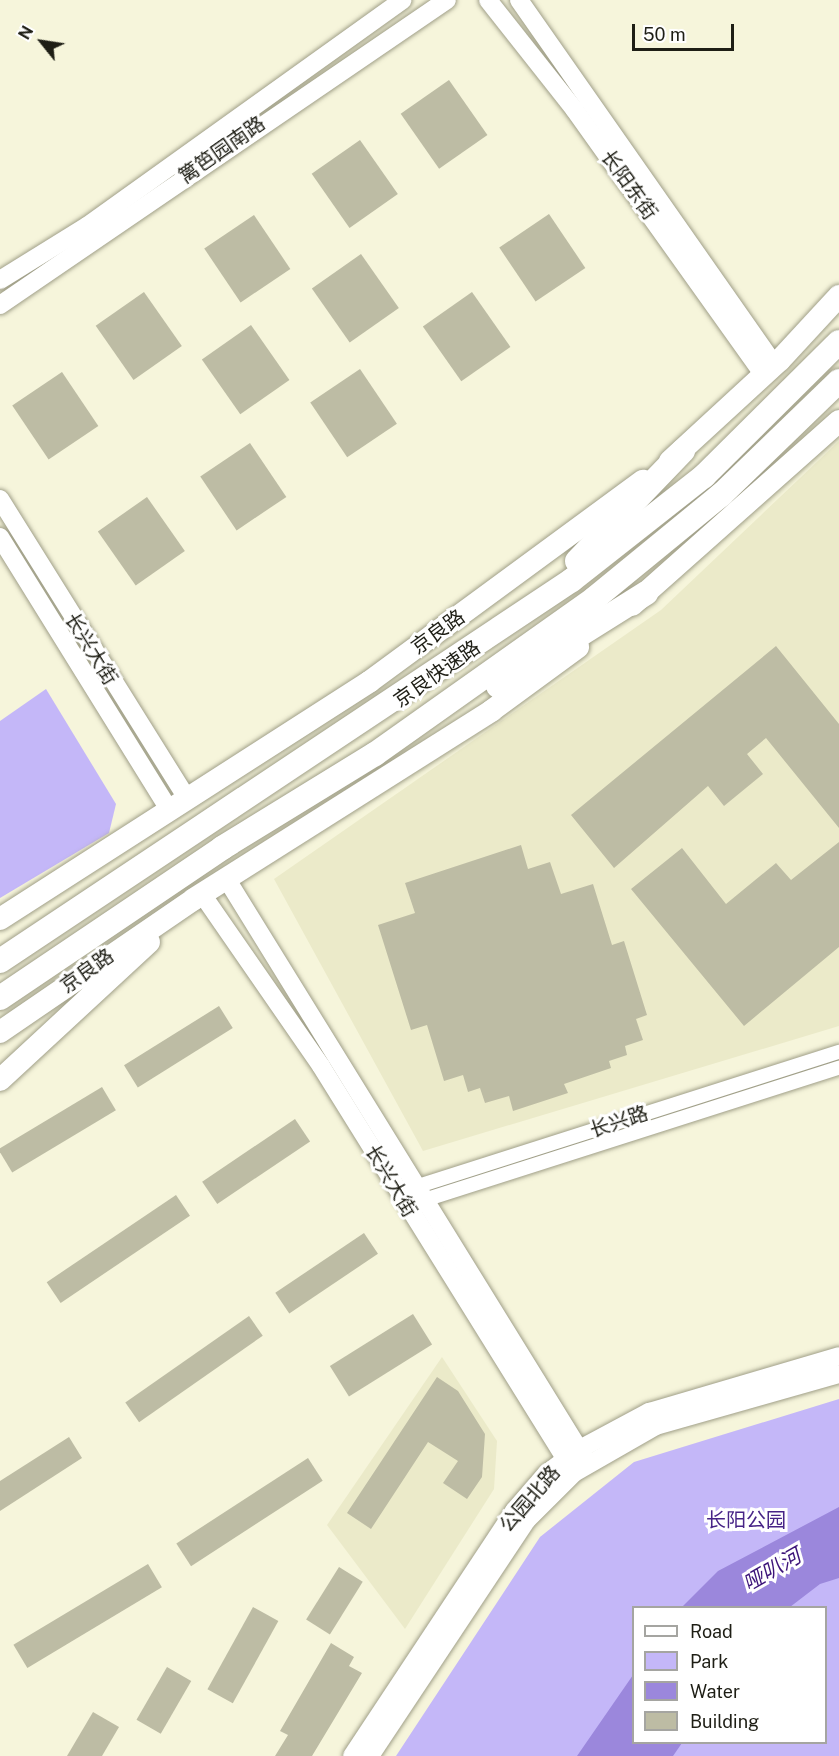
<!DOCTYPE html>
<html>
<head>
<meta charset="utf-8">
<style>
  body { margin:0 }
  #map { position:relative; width:839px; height:1756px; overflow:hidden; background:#f6f5db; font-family:"Public Sans","Noto Sans SC",sans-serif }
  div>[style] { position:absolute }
  .built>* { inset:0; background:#ebeac9 }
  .green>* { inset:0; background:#c4b7f8 }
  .water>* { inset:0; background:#9b87dc }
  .building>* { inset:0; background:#bdbca4; transform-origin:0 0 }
  .roads { filter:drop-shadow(0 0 2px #a09f88) drop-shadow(0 0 2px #a09f88) }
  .minor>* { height:14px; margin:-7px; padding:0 7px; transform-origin:7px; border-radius:7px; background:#fff }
  .tertiary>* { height:18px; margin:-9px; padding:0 9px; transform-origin:9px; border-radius:9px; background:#fff }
  .primary>* { height:22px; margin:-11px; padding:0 11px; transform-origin:11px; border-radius:11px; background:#fff }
  .trunk>* { height:24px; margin:-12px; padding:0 12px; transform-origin:12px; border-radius:12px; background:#fff }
  span { translate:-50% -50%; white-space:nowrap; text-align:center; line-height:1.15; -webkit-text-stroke:6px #fff; paint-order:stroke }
  .street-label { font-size:20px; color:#1e1e15 }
  .park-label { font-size:20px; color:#472487 }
  .water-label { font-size:21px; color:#3c1479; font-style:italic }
  .legend { position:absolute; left:632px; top:1606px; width:195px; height:138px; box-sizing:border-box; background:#fff; border:2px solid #a5a5a1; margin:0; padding:8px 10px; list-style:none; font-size:18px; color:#1e1e15 }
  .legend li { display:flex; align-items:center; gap:12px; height:30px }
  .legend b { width:30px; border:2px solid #a5a5a1 }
  .north { position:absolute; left:12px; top:12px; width:60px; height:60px; -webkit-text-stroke:4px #fff; paint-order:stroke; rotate:300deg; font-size:16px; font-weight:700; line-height:24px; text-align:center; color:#1e1e15 }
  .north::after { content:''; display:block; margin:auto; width:21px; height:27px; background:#1e1e15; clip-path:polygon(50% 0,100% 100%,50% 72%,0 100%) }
  .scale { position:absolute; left:632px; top:24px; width:102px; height:27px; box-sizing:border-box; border:3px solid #1e1e15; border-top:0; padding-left:8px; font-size:18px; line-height:21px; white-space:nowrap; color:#1e1e15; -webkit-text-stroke:4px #fff; paint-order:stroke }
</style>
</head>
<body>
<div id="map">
  <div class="built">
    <div style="clip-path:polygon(839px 441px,839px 1026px,423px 1151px,274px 879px,661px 610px)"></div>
    <div style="clip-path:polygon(442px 1357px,497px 1441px,494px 1489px,405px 1629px,327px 1525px)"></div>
  </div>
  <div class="green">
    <div style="clip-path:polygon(46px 689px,116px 804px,109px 833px,0 898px,0 721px)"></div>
    <div style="clip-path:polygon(evenodd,839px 1399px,839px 1756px,396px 1756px,540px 1537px,634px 1462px,839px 1399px,634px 1608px,826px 1608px,826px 1742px,634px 1742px,634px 1608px)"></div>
  </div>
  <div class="water">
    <div style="clip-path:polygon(839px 1507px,839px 1578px,820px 1584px,790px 1607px,682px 1607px,718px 1571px)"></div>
    <div style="clip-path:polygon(633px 1675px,634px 1742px,682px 1743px,673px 1756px,577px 1756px)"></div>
  </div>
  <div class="building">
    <div style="left:449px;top:80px;width:67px;height:59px;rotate:55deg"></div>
    <div style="left:360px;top:140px;width:66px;height:59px;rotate:55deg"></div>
    <div style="left:549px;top:214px;width:65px;height:60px;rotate:56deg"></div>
    <div style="left:254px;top:215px;width:65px;height:60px;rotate:56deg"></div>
    <div style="left:361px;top:254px;width:66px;height:60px;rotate:55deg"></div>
    <div style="left:144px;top:292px;width:66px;height:59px;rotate:55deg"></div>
    <div style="left:472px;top:292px;width:67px;height:60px;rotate:55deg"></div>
    <div style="left:251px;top:325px;width:67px;height:60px;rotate:55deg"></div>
    <div style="left:360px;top:369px;width:66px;height:60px;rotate:56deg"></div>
    <div style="left:62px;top:372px;width:65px;height:60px;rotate:56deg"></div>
    <div style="left:250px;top:443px;width:65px;height:60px;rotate:56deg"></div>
    <div style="left:147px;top:497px;width:66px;height:60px;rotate:55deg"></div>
    <div style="clip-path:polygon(776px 646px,839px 724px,839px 828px,766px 738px,747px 754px,763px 774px,724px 806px,708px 786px,614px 868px,571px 815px)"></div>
    <div style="clip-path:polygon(839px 842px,839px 947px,744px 1026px,631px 889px,682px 848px,726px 904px,776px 863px,791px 880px)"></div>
    <div style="clip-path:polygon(521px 845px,528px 869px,550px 862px,561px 894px,593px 884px,612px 945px,624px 941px,647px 1015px,636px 1019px,643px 1040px,625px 1046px,627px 1055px,609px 1061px,611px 1068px,564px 1084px,568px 1093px,513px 1111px,509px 1096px,485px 1103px,480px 1088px,468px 1092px,463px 1075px,444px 1081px,427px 1025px,411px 1030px,378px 925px,415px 913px,405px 883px)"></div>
    <div style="left:219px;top:1006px;width:26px;height:112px;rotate:58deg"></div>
    <div style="left:102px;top:1087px;width:27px;height:121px;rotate:59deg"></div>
    <div style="left:295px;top:1119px;width:27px;height:112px;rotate:56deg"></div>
    <div style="left:176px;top:1195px;width:25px;height:156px;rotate:56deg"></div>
    <div style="left:364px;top:1233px;width:25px;height:107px;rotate:56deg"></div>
    <div style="left:413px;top:1314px;width:36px;height:98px;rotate:58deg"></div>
    <div style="left:249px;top:1316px;width:24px;height:151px;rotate:55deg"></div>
    <div style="clip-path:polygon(437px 1377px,458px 1391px,485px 1434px,482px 1477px,467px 1499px,443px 1483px,458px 1461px,428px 1442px,371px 1529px,347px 1513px)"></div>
    <div style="clip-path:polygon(69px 1437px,82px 1458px,0 1511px,0 1481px)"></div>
    <div style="left:308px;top:1458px;width:27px;height:157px;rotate:57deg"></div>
    <div style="left:148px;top:1564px;width:27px;height:157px;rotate:59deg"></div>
    <div style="left:339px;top:1567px;width:28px;height:62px;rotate:32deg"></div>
    <div style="left:253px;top:1607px;width:29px;height:94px;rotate:29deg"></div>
    <div style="clip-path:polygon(331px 1643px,354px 1657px,349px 1666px,362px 1673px,312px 1756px,275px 1756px,288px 1735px,280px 1731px)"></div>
    <div style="left:167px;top:1667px;width:28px;height:61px;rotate:30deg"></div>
    <div style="clip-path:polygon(93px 1712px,119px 1727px,102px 1756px,67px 1756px)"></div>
  </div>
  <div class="roads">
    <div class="minor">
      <div style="left:409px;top:1189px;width:451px;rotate:-17.7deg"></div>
      <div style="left:418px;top:1202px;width:442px;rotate:-17.7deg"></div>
    </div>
    <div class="tertiary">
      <div style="left:488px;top:0;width:139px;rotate:51.7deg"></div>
      <div style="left:574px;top:109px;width:327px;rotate:54.5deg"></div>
      <div style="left:519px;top:0;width:446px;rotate:55deg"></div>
      <div style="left:0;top:280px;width:102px;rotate:-31.8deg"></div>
      <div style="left:87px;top:226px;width:388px;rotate:-35.6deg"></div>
      <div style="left:0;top:305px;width:541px;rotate:-34.31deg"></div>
      <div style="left:0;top:499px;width:351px;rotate:58deg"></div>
      <div style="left:0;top:537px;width:319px;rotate:58.2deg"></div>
      <div style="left:226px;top:878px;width:687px;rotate:58.28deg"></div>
      <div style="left:202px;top:894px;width:209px;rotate:55.3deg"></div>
      <div style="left:321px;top:1066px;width:479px;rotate:58.1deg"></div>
      <div style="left:352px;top:1756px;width:294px;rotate:-56.5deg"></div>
      <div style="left:514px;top:1511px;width:49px;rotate:-49.1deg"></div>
      <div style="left:546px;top:1474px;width:40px;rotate:-37deg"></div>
      <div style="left:578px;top:1450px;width:81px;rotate:-28.2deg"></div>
      <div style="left:649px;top:1412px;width:198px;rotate:-16.4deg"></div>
      <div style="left:370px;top:1756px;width:283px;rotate:-56.4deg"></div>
      <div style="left:527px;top:1520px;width:66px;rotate:-45deg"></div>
      <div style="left:574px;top:1473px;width:95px;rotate:-29.8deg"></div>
      <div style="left:656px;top:1426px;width:190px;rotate:-15.9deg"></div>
    </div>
    <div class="primary">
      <div style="left:670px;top:461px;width:149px;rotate:-42.6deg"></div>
      <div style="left:780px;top:360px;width:87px;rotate:-47.3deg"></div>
      <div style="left:632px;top:605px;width:277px;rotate:-41.6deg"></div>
      <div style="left:0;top:919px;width:439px;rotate:-32.7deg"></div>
      <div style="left:369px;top:682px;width:340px;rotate:-36.3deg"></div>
      <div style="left:0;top:1032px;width:235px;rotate:-34.4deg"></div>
      <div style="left:194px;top:899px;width:352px;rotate:-32.3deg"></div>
      <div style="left:491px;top:711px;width:108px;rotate:-36.3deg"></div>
      <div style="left:0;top:1080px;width:203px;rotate:-42.8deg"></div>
    </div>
    <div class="trunk">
      <div style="left:577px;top:561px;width:153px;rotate:-46.1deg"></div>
      <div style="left:498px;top:686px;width:175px;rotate:-32.1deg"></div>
      <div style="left:0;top:961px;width:687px;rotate:-33.67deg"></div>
      <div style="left:572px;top:580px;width:168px;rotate:-38.2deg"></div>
      <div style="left:704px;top:476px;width:190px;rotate:-44.8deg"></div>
      <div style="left:0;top:998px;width:268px;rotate:-34deg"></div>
      <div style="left:222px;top:848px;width:180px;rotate:-31.6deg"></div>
      <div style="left:375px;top:754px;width:270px;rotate:-35.3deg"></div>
      <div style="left:595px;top:598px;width:163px;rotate:-39.3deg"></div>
      <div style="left:721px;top:495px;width:164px;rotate:-44deg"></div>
    </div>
  </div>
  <div class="street-label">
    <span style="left:222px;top:150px;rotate:-35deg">篱笆园南路</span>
    <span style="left:629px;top:185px;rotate:54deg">长阳东街</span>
    <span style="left:438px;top:632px;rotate:-36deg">京良路</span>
    <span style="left:91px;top:649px;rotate:58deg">长兴大街</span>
    <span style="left:437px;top:674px;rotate:-35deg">京良快速路</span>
    <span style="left:87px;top:971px;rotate:-35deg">京良路</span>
    <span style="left:619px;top:1122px;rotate:-18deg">长兴路</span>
    <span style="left:391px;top:1181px;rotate:59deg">长兴大街</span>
    <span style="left:530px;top:1499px;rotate:-49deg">公园北路</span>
  </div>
  <div class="park-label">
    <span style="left:746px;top:1520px">长阳公园</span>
  </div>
  <div class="water-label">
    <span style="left:772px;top:1570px;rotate:-30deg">哑叭河</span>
  </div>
  <ul class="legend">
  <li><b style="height:8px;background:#fff"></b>Road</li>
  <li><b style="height:16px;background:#c4b7f8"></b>Park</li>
  <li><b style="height:16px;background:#9b87dc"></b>Water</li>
  <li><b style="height:16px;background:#bdbca4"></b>Building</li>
  </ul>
  <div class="north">N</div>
  <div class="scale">50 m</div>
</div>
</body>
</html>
